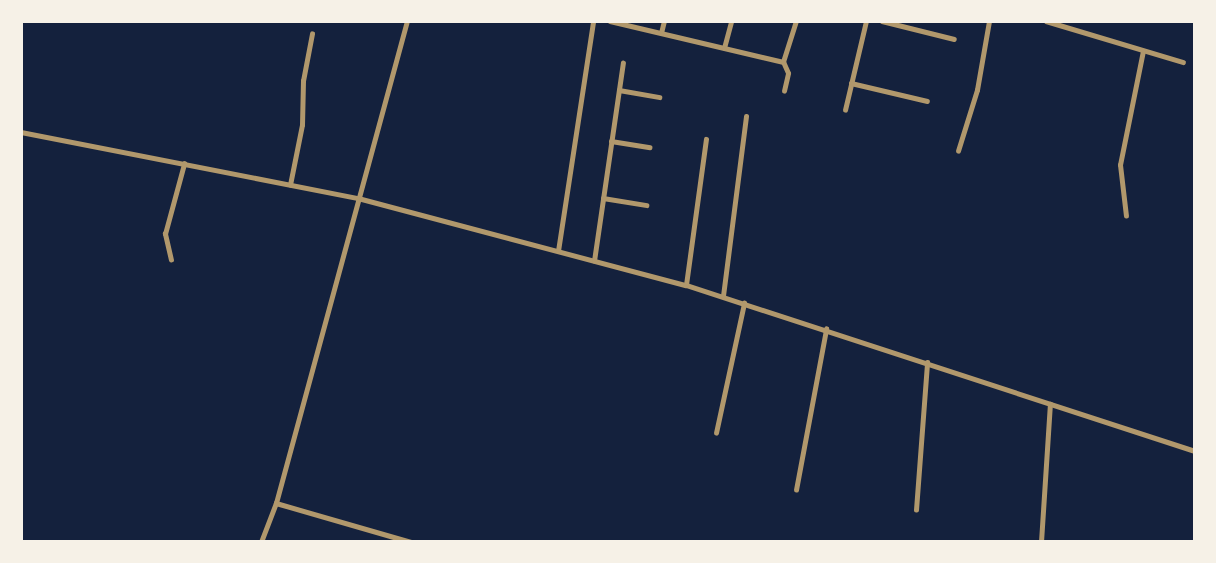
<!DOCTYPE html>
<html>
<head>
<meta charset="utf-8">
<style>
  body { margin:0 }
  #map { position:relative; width:1216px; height:563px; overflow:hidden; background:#14213d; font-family:Commissioner,sans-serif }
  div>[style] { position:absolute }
  .minor>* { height:4.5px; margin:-2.25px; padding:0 2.25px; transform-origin:2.25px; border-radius:2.25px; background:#b1986c }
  span { translate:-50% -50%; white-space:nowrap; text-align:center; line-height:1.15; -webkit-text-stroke:6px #f6f1e7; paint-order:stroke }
  .frame { position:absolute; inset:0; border:23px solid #f6f1e7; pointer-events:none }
</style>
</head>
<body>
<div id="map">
  <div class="minor">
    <div style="left:610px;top:21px;width:178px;rotate:13.3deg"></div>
    <div style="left:882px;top:21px;width:74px;rotate:14deg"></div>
    <div style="left:1046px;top:21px;width:143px;rotate:16.7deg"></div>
    <div style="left:661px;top:33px;width:12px;rotate:-76deg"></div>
    <div style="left:724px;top:48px;width:28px;rotate:-75deg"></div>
    <div style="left:851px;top:83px;width:78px;rotate:13.3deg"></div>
    <div style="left:619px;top:90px;width:41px;rotate:9.9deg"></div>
    <div style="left:784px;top:91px;width:18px;rotate:-77deg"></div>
    <div style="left:788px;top:73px;width:12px;rotate:-114deg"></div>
    <div style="left:783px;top:62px;width:43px;rotate:-72.4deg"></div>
    <div style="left:845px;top:110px;width:91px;rotate:-76.7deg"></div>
    <div style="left:21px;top:132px;width:343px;rotate:11.1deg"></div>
    <div style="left:358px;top:198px;width:339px;rotate:14.9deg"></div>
    <div style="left:686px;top:285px;width:535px;rotate:18.06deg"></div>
    <div style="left:611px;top:141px;width:39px;rotate:9deg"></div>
    <div style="left:958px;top:151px;width:64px;rotate:-72.7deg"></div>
    <div style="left:977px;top:90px;width:70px;rotate:-80.1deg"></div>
    <div style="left:290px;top:185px;width:61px;rotate:-78.7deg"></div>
    <div style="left:302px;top:125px;width:44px;rotate:-88.7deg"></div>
    <div style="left:303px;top:81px;width:48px;rotate:-79.2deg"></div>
    <div style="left:603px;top:198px;width:44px;rotate:9.2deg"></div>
    <div style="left:1126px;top:216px;width:51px;rotate:-96.7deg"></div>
    <div style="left:1120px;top:165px;width:116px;rotate:-78.6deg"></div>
    <div style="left:558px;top:251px;width:233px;rotate:-81.3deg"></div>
    <div style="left:171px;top:260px;width:27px;rotate:-103deg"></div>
    <div style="left:165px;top:234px;width:73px;rotate:-74.8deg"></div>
    <div style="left:594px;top:261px;width:200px;rotate:-81.7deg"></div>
    <div style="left:686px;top:285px;width:147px;rotate:-82.2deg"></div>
    <div style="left:723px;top:296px;width:181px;rotate:-82.7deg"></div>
    <div style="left:716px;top:433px;width:133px;rotate:-77.8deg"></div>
    <div style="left:796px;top:490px;width:164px;rotate:-79.4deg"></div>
    <div style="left:276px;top:503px;width:141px;rotate:16.1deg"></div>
    <div style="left:916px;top:510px;width:148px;rotate:-85.7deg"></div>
    <div style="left:261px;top:542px;width:42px;rotate:-69deg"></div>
    <div style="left:276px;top:503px;width:499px;rotate:-74.8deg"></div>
    <div style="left:1041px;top:542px;width:138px;rotate:-86.3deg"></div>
  </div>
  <div class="frame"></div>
</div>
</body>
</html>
